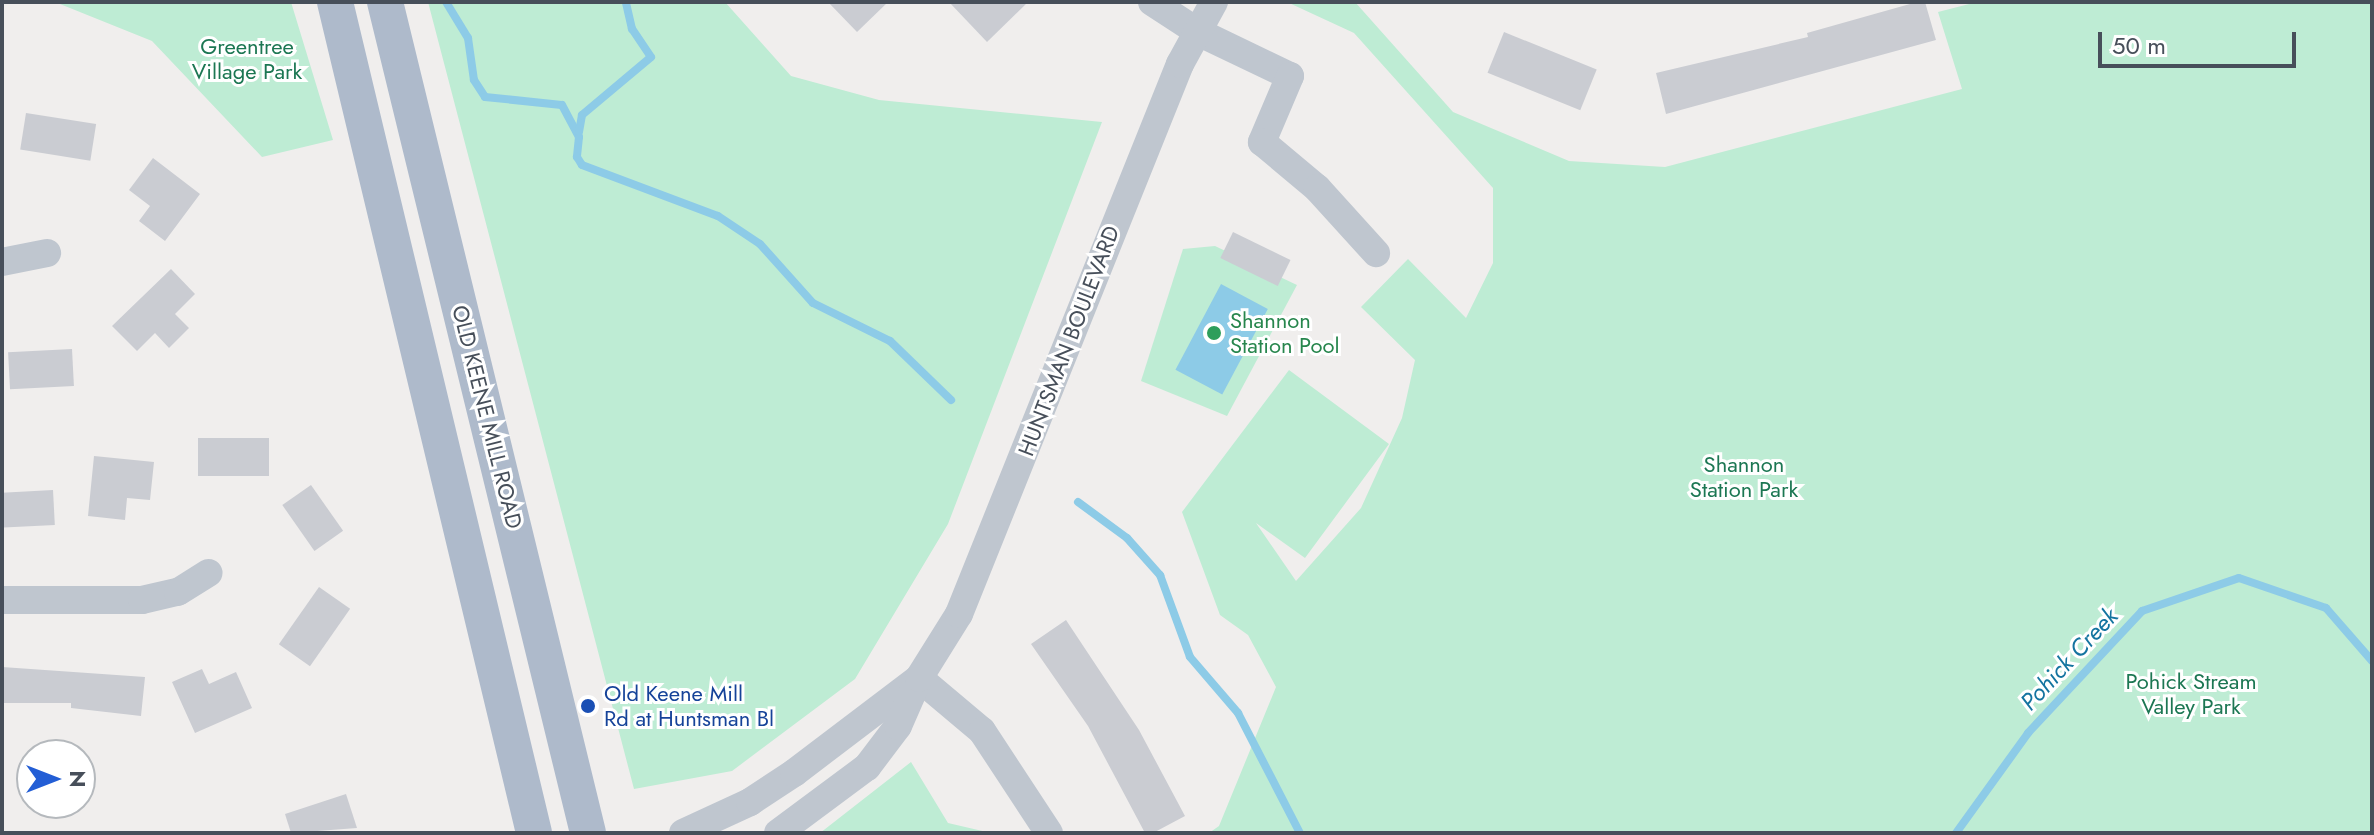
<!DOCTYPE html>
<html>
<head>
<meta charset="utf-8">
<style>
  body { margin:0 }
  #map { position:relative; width:2374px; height:835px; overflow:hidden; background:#f0eeed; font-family:Jost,sans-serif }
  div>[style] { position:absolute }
  .green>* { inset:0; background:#beecd4 }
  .water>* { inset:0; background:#8dcbe7; transform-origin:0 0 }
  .stream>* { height:8px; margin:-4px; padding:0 4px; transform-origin:4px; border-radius:4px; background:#8dcbe7 }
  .building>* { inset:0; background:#caccd2; transform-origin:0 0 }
  .minor>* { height:28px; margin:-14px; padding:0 14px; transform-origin:14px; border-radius:14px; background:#bfc6cf }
  .major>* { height:36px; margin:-18px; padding:0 18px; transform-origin:18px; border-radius:18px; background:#aebacb }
  .dots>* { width:22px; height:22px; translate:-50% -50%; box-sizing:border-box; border:4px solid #fff; border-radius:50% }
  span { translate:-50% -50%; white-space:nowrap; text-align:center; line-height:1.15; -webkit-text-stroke:6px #fff; paint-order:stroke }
  .park-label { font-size:22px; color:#1c7753 }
  .leisure-label { font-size:22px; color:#27864d }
  .left { translate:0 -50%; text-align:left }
  .street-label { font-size:22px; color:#474f5a }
  .transit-label { font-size:22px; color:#164399 }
  .water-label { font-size:24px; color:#1474a0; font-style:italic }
  .frame { position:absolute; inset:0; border:4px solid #474f5a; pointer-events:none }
  .north { position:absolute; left:16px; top:739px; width:80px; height:80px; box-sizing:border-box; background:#fff; border:2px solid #b5b9bd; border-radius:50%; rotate:90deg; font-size:22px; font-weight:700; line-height:32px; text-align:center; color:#474f5a }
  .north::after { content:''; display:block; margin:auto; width:28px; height:36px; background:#235ed5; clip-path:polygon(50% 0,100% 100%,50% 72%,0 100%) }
  .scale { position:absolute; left:2098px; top:32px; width:198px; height:36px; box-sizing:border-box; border:4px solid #474f5a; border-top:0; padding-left:10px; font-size:24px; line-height:28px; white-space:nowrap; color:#474f5a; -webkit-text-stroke:6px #fff; paint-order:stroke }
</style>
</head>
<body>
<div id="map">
  <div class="green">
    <div style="clip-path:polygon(55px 2px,291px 2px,333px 140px,262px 157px,152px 41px)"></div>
    <div style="clip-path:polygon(428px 2px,725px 2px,791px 76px,879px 100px,1102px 122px,948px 524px,855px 679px,732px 771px,634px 789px)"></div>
    <div style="clip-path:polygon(1287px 2px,1355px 2px,1453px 112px,1569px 161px,1665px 167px,1962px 89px,1938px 12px,1977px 2px,2372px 2px,2372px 833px,1209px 833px,1219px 826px,1276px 687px,1248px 635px,1220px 615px,1182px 512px,1289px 370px,1389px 444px,1305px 558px,1256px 523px,1296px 581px,1361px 508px,1402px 418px,1415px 360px,1361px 307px,1408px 259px,1466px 318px,1493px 263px,1493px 188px,1354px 33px)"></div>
    <div style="clip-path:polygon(1215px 246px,1297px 285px,1227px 416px,1141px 381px,1183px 249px)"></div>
    <div style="clip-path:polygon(911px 762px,948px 823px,991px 833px,820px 833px)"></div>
  </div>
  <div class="water">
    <div style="left:1221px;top:284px;width:53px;height:97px;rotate:28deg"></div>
  </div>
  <div class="stream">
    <div style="left:446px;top:2px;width:42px;rotate:58.6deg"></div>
    <div style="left:468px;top:38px;width:42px;rotate:81.9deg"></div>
    <div style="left:474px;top:80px;width:20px;rotate:57deg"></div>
    <div style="left:485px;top:97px;width:77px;rotate:5.9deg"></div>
    <div style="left:562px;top:105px;width:36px;rotate:62deg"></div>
    <div style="left:579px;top:137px;width:20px;rotate:96deg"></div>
    <div style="left:577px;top:157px;width:9px;rotate:58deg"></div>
    <div style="left:582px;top:165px;width:145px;rotate:20.6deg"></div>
    <div style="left:718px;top:216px;width:50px;rotate:33.7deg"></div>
    <div style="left:760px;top:244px;width:79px;rotate:48.1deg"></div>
    <div style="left:813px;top:303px;width:86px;rotate:26.3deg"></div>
    <div style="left:890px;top:341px;width:85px;rotate:44deg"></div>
    <div style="left:579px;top:132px;width:17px;rotate:-80deg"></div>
    <div style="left:582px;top:115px;width:90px;rotate:-40deg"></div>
    <div style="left:651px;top:57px;width:34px;rotate:-124deg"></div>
    <div style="left:632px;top:29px;width:28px;rotate:-103deg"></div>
    <div style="left:1078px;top:502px;width:61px;rotate:36.3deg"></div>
    <div style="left:1127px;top:538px;width:50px;rotate:48.3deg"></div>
    <div style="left:1160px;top:575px;width:87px;rotate:69.9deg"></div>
    <div style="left:1190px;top:657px;width:74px;rotate:49.4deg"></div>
    <div style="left:1238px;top:713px;width:135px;rotate:62.7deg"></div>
    <div style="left:1956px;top:833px;width:123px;rotate:-54.2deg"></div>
    <div style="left:2028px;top:733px;width:167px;rotate:-46.9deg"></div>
    <div style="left:2142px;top:611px;width:102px;rotate:-18.8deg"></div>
    <div style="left:2239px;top:578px;width:92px;rotate:19deg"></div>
    <div style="left:2326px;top:608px;width:70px;rotate:49deg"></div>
  </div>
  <div class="building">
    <div style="clip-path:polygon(828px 2px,888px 2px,857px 32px)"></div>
    <div style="clip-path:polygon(949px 2px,1028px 2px,987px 42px)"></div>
    <div style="clip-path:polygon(1917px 2px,1925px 2px,1936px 40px,1666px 114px,1656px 73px,1808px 37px,1807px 33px)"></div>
    <div style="left:1504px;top:32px;width:100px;height:44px;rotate:22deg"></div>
    <div style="left:26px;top:113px;width:71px;height:37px;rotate:9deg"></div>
    <div style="clip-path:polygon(153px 158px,200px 194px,165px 241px,139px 221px,150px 206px,129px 190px)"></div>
    <div style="left:1233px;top:232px;width:64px;height:29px;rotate:26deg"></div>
    <div style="clip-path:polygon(171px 269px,195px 294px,175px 314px,189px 328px,169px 348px,155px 333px,137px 351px,112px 326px)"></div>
    <div style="left:72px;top:349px;width:37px;height:64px;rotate:87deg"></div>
    <div style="left:198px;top:438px;width:71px;height:38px"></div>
    <div style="clip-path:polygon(94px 456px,154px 462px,150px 500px,127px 498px,125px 520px,88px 516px)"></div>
    <div style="left:311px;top:485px;width:56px;height:35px;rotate:55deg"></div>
    <div style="left:53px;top:490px;width:35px;height:51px;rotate:87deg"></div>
    <div style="left:319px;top:587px;width:38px;height:70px;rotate:35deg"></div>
    <div style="clip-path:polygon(1066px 620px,1139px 730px,1185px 816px,1153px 833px,1145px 833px,1088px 726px,1031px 644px)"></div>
    <div style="clip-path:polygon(2px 667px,145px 677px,141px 716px,71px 708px,71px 703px,2px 703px)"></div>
    <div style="clip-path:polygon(202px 669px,209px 684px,236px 672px,252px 708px,195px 733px,172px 682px)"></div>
    <div style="clip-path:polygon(346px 794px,357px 828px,291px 833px,285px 814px)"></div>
  </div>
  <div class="minor">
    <div style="left:1152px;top:2px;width:55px;rotate:33.1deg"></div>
    <div style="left:1198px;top:32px;width:102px;rotate:25.6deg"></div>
    <div style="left:1290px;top:76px;width:72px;rotate:113deg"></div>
    <div style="left:1262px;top:142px;width:72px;rotate:39.9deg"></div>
    <div style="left:1317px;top:188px;width:88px;rotate:47.8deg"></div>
    <div style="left:2px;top:262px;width:46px;rotate:-11.3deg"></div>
    <div style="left:2px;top:600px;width:140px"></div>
    <div style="left:142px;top:600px;width:37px;rotate:-13deg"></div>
    <div style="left:178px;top:592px;width:36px;rotate:-32deg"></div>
    <div style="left:919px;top:678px;width:82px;rotate:40.1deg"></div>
    <div style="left:982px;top:731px;width:122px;rotate:56.7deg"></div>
    <div style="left:683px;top:833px;width:74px;rotate:-24.8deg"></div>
    <div style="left:750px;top:802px;width:53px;rotate:-33.4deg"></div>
    <div style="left:794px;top:773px;width:156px;rotate:-37.2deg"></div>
    <div style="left:778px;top:833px;width:111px;rotate:-36.6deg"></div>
    <div style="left:867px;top:767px;width:51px;rotate:-52.9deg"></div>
    <div style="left:898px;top:726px;width:52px;rotate:-66.4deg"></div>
    <div style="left:919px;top:678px;width:75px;rotate:-58deg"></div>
    <div style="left:959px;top:614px;width:593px;rotate:-68.11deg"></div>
    <div style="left:1180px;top:64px;width:71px;rotate:-61.3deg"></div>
  </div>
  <div class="major">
    <div style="left:335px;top:2px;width:854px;rotate:76.53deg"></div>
    <div style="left:385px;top:2px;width:855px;rotate:76.27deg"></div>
  </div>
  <div class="dots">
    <div style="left:1214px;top:333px;background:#2e9e5b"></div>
    <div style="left:588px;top:706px;background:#1a4fb4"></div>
  </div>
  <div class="park-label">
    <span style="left:247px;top:59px">Greentree<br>Village Park</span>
    <span style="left:1744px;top:477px">Shannon<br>Station Park</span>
    <span style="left:2191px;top:694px">Pohick Stream<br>Valley Park</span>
  </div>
  <div class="leisure-label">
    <span class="left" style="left:1230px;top:333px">Shannon<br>Station Pool</span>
  </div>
  <div class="street-label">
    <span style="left:1069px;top:341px;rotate:-69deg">HUNTSMAN BOULEVARD</span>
    <span style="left:487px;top:417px;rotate:76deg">OLD KEENE MILL ROAD</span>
  </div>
  <div class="transit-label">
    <span class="left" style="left:604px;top:706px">Old Keene Mill<br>Rd at Huntsman Bl</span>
  </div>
  <div class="water-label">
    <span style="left:2069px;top:659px;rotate:-47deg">Pohick Creek</span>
  </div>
  <div class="frame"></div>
  <div class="north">N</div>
  <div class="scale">50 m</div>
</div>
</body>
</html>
